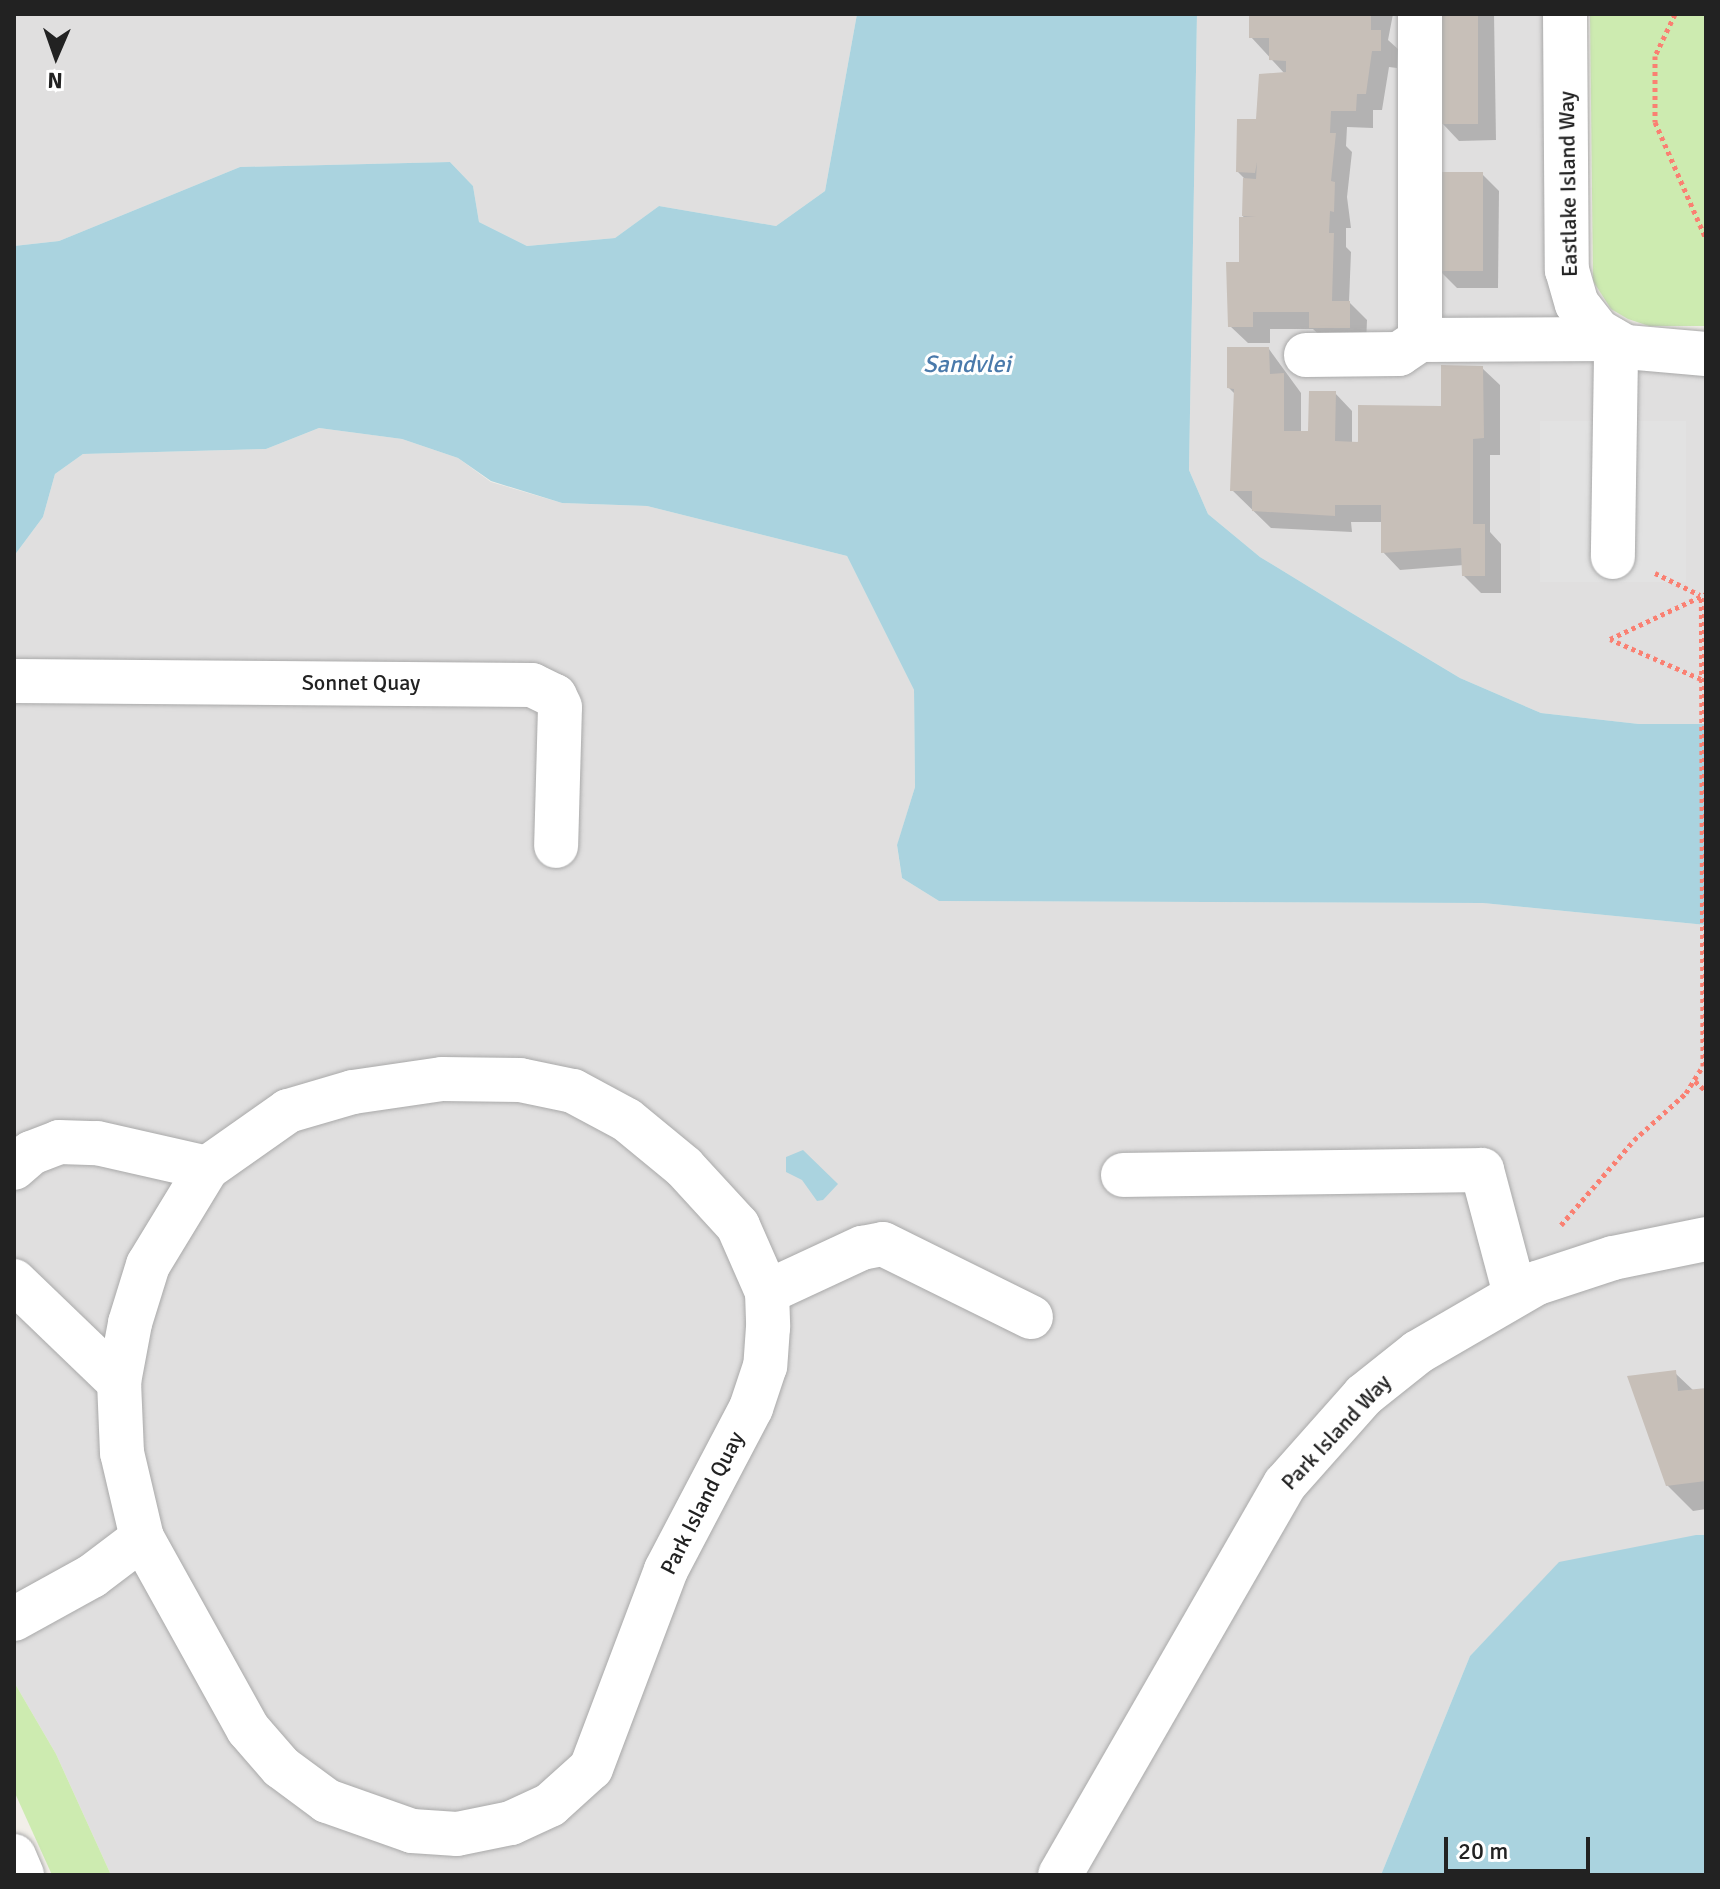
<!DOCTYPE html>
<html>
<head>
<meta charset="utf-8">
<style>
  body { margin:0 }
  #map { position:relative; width:1720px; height:1889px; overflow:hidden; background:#f2efe9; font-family:Signika,sans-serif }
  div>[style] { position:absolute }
  .residential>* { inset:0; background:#e0dfdf }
  .grass>* { inset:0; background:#cdebb0 }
  .parking>* { inset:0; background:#e2e2e2; transform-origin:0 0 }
  .water>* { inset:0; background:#aad3df }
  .shadow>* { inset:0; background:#0003 }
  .building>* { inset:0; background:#c7bfb8; transform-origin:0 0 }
  .path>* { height:5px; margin-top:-2.5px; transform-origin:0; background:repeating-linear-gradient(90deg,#fa8072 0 4px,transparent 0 8px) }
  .roads { filter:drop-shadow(0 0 2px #a9a9a9) drop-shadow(0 0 2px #a9a9a9) }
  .minor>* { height:44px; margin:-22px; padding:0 22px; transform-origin:22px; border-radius:22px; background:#fff }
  span { translate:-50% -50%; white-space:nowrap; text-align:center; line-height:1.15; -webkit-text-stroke:6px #fff; paint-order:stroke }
  .street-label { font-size:22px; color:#222 }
  .water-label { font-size:24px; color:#4a7aab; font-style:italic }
  .frame { position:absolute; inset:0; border:16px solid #222; pointer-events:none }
  .north { position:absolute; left:16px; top:16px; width:80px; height:80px; -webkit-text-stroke:6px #fff; paint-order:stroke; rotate:182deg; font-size:22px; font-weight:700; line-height:32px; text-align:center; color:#222 }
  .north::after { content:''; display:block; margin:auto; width:28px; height:36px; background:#222; clip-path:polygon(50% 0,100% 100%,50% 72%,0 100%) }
  .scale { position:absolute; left:1444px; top:1837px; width:146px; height:36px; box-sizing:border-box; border:4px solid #222; border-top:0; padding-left:10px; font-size:24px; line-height:28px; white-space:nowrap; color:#222; -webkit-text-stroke:6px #fff; paint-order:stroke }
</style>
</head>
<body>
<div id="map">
  <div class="residential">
    <div style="clip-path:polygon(14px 14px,857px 14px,825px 191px,776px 226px,659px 206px,615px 238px,527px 246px,479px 222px,473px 186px,450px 162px,240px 167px,59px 241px,14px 246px)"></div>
    <div style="clip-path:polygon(1197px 14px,1565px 14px,1589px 321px,1706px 354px,1706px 724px,1639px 724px,1541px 713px,1460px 678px,1350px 612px,1260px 557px,1208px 514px,1189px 470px)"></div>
    <div style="clip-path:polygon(319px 428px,402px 439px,458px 458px,491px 482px,562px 503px,647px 506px,847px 556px,914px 690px,915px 787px,897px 846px,902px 878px,939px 901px,1484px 903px,1706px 925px,1706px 1535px,1559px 1563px,1470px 1656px,1381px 1875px,111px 1875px,56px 1754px,14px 1682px,14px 556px,43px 517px,55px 474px,83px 454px,266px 449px)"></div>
  </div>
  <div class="grass">
    <div style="clip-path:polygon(1590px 14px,1706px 14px,1706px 326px,1649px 326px,1628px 319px,1611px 309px,1593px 281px)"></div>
    <div style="clip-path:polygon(14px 1682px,56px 1754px,111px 1875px,52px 1875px,14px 1791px)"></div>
  </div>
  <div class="parking">
    <div style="left:1540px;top:421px;width:146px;height:161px"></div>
  </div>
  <div class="water">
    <div style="clip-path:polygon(857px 14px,1197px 14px,1189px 470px,1208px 514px,1260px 557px,1350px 612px,1460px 678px,1541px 713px,1639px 724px,1706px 724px,1706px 925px,1483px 903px,939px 901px,902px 878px,897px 845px,915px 787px,914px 690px,847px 556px,647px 506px,562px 503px,491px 481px,458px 458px,402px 439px,319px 428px,266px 449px,83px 454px,55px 474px,43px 517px,14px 556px,14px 246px,59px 241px,240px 167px,450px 162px,473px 186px,479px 222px,527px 246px,615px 238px,659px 206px,776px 226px,825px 191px)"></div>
    <div style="clip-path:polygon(803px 1150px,838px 1184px,823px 1200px,817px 1201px,802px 1180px,786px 1172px,786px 1157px)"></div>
    <div style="clip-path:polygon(1696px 1535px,1706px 1535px,1706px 1875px,1381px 1875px,1470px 1656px,1559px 1562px)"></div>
  </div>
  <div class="shadow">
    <div style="clip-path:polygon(1251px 14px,1393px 14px,1388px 40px,1398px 49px,1397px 68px,1389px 67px,1382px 110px,1373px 110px,1373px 128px,1347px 127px,1346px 146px,1352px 152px,1347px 197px,1351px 228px,1346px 228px,1346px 247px,1351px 252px,1349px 302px,1367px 320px,1366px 345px,1329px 344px,1313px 329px,1270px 329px,1270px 343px,1248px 343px,1230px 326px,1241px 264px,1245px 179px,1238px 172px,1258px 121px,1285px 74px,1251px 37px)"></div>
    <div style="clip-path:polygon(1440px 14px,1494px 14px,1496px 140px,1459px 141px,1442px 123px)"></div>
    <div style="clip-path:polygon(1482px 174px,1499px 191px,1498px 288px,1457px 288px,1439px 270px)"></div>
    <div style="clip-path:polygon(1269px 349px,1301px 393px,1301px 433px,1310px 433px,1335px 393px,1352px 411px,1352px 444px,1443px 409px,1482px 368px,1500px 385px,1500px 455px,1490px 455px,1490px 532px,1501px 544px,1501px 593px,1481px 593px,1464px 576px,1464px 565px,1400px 570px,1383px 552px,1383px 522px,1351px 522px,1352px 532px,1271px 528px,1232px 490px,1236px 395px,1229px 388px)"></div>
    <div style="clip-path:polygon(1675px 1373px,1694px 1391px,1706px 1390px,1706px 1509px,1693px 1511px,1667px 1485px)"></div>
  </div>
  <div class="building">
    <div style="clip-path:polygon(1249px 14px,1371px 14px,1371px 30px,1381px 30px,1381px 51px,1372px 51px,1366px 94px,1357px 94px,1356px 111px,1331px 111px,1330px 133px,1336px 133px,1331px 181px,1335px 182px,1334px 212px,1330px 211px,1329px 233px,1334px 233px,1332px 301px,1350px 301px,1350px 328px,1309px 328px,1309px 312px,1253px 312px,1253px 327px,1228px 327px,1226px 262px,1239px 262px,1239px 217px,1256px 217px,1242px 216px,1243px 178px,1256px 179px,1257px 162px,1255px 173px,1236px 172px,1237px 119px,1256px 119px,1259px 74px,1286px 72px,1286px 61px,1269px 60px,1269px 38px,1249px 38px)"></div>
    <div style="left:1438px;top:14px;width:40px;height:110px"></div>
    <div style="left:1438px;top:172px;width:45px;height:99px"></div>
    <div style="clip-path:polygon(1227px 347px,1269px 347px,1270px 374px,1284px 373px,1284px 431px,1308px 431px,1309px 391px,1336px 391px,1335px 441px,1358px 442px,1358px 405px,1441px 406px,1441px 365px,1483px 366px,1484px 438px,1473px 439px,1473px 524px,1485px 524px,1485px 576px,1462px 576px,1461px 548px,1381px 553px,1381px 505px,1335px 505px,1335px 516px,1252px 511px,1252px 491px,1230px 491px,1234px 389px,1227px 388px)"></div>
    <div style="clip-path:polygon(1676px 1370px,1678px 1391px,1706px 1388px,1706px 1481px,1666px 1486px,1627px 1376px)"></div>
  </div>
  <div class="path">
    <div style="left:1675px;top:14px;width:47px;rotate:115.5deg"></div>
    <div style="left:1655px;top:56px;width:66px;rotate:90deg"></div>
    <div style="left:1655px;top:122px;width:128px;rotate:66.4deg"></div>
    <div style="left:1655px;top:573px;width:50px;rotate:26.1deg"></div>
    <div style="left:1701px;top:679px;width:99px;rotate:-156.3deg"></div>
    <div style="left:1610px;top:639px;width:106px;rotate:-25.1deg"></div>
    <div style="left:1695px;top:1081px;width:15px;rotate:42deg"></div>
    <div style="left:1561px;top:1225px;width:112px;rotate:-49.3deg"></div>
    <div style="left:1634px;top:1140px;width:70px;rotate:-42.1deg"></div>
    <div style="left:1686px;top:1093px;width:32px;rotate:-58deg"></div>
    <div style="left:1703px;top:1066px;width:471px;rotate:-90.2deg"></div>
  </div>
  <div class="roads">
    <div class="minor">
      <div style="left:1420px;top:14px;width:326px;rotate:90deg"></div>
      <div style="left:1420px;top:340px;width:191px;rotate:-0.3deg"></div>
      <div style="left:1565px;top:14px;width:256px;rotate:89.6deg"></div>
      <div style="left:1567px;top:270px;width:35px;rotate:74deg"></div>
      <div style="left:1577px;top:304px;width:34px;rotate:52deg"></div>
      <div style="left:1598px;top:331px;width:32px;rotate:30deg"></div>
      <div style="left:1626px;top:347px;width:80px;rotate:5deg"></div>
      <div style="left:1611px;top:339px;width:18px;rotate:74deg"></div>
      <div style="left:1616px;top:356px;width:201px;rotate:90.9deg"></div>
      <div style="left:1306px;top:355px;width:93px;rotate:-0.6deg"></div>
      <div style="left:1399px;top:354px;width:25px;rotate:-34deg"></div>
      <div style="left:14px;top:681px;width:518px;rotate:0.44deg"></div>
      <div style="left:532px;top:685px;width:25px;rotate:26deg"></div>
      <div style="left:555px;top:696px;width:12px;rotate:66deg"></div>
      <div style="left:560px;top:707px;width:139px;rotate:91.6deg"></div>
      <div style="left:442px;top:1079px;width:78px;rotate:0.7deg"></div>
      <div style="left:520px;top:1080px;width:54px;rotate:11.7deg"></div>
      <div style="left:573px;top:1091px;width:61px;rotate:28.2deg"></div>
      <div style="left:627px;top:1120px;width:74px;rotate:39.5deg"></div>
      <div style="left:684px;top:1167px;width:80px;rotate:47.5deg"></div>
      <div style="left:738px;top:1226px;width:72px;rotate:66.3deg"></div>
      <div style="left:767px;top:1292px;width:35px;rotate:88deg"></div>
      <div style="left:768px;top:1327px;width:39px;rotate:94deg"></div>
      <div style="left:765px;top:1366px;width:44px;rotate:108.4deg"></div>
      <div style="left:751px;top:1408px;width:183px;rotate:117.7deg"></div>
      <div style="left:666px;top:1570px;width:212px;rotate:110.7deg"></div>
      <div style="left:591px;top:1768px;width:55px;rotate:137.9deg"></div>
      <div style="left:550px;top:1805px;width:43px;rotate:155.2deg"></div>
      <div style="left:511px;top:1823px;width:55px;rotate:168.5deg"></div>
      <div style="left:457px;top:1834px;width:45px;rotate:-176.2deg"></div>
      <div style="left:412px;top:1831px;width:90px;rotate:-160.6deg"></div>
      <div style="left:327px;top:1801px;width:57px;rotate:-143.5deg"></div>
      <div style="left:281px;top:1767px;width:50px;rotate:-131deg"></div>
      <div style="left:248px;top:1729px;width:218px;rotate:-119deg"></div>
      <div style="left:142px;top:1538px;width:87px;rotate:-103.2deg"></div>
      <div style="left:122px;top:1453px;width:71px;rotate:-92.4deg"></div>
      <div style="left:119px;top:1382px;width:60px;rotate:-79.4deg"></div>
      <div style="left:130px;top:1323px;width:61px;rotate:-72.8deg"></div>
      <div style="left:148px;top:1265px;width:114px;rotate:-58.7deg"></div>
      <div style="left:207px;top:1168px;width:99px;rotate:-35.1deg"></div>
      <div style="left:288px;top:1111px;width:68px;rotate:-16.3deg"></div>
      <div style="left:353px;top:1092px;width:90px;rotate:-8.3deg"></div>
      <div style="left:14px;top:1168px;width:23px;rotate:-41deg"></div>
      <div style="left:31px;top:1153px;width:30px;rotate:-21deg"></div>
      <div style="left:59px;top:1142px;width:38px;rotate:2deg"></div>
      <div style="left:97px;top:1143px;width:113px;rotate:12.8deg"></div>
      <div style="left:1123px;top:1175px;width:359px;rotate:-0.8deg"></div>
      <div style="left:1482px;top:1170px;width:128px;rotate:75.1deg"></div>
      <div style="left:14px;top:1281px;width:146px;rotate:43.9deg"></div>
      <div style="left:767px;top:1292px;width:105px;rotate:-24.9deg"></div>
      <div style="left:862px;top:1248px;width:21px;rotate:-11deg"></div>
      <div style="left:883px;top:1244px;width:165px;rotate:26.3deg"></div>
      <div style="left:14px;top:1619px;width:89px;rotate:-28.9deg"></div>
      <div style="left:92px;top:1576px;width:63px;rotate:-37.2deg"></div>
      <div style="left:14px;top:1856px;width:21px;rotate:67deg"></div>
      <div style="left:1060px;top:1875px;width:451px;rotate:-60.1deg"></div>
      <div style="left:1285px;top:1484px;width:119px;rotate:-48.4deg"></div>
      <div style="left:1364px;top:1395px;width:69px;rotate:-38.5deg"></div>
      <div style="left:1418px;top:1352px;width:138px;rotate:-30.1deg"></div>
      <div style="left:1537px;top:1283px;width:80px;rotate:-18.2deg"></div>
      <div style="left:1613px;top:1258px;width:95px;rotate:-11.5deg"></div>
    </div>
  </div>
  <div class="street-label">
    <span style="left:1568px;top:184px;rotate:-91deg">Eastlake Island Way</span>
    <span style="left:361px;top:683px">Sonnet Quay</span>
    <span style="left:1336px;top:1432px;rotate:-47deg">Park Island Way</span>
    <span style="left:702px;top:1503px;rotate:-63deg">Park Island Quay</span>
  </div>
  <div class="water-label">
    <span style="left:967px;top:365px">Sandvlei</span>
  </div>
  <div class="frame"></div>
  <div class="north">N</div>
  <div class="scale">20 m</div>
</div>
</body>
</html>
